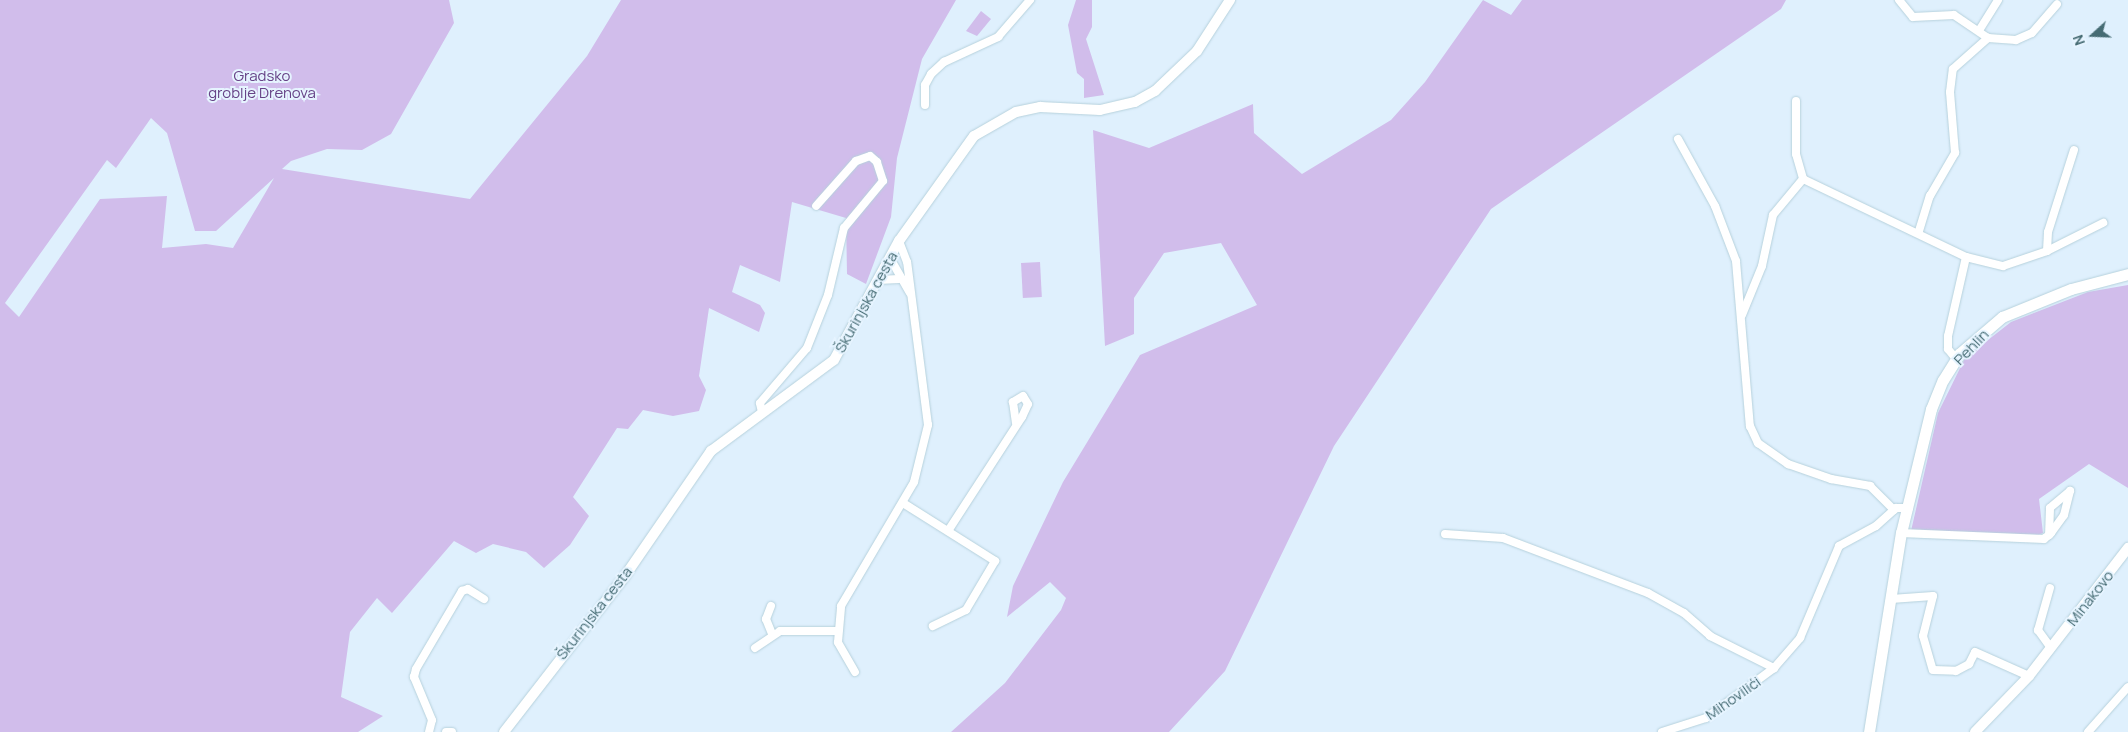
<!DOCTYPE html>
<html>
<head>
<meta charset="utf-8">
<style>
  body { margin:0 }
  #map { position:relative; width:2128px; height:732px; overflow:hidden; background:#dff0fd; font-family:Manrope,sans-serif }
  div>[style] { position:absolute }
  .green>* { inset:0; background:#d1bdeb; transform-origin:0 0 }
  .roads { filter:drop-shadow(0 0 1px #b6d1dc) drop-shadow(0 0 1px #b6d1dc) }
  .minor>* { height:8px; margin:-4px; padding:0 4px; transform-origin:4px; border-radius:4px; background:#fff }
  .tertiary>* { height:10px; margin:-5px; padding:0 5px; transform-origin:5px; border-radius:5px; background:#fff }
  .secondary>* { height:11px; margin:-5.5px; padding:0 5.5px; transform-origin:5.5px; border-radius:5.5px; background:#fff }
  span { translate:-50% -50%; white-space:nowrap; text-align:center; line-height:1.15; -webkit-text-stroke:4px #e6f4ff; paint-order:stroke }
  .park-label { font-size:15px; color:#674387 }
  .street-label { font-size:15px; color:#466c74 }
  .north { position:absolute; left:2068px; top:10px; width:50px; height:50px; -webkit-text-stroke:4px #e6f4ff; paint-order:stroke; rotate:250deg; font-size:14px; font-weight:700; line-height:20px; text-align:center; color:#466c74 }
  .north::after { content:''; display:block; margin:auto; width:18px; height:22px; background:#466c74; clip-path:polygon(50% 0,100% 100%,50% 72%,0 100%) }
</style>
</head>
<body>
<div id="map">
  <div class="green">
    <div style="clip-path:polygon(evenodd,0 0,449px 0,454px 23px,391px 134px,362px 150px,327px 149px,291px 161px,282px 169px,470px 199px,587px 56px,621px 0,956px 0,922px 59px,897px 158px,891px 217px,866px 284px,847px 274px,846px 218px,792px 202px,780px 282px,740px 265px,732px 292px,760px 305px,765px 313px,759px 332px,709px 308px,699px 376px,706px 390px,699px 411px,673px 416px,643px 410px,628px 429px,617px 428px,573px 497px,589px 516px,570px 545px,544px 568px,526px 552px,493px 544px,476px 553px,454px 541px,392px 613px,377px 598px,350px 632px,341px 697px,383px 716px,358px 732px,0 732px,0 0,151px 118px,167px 133px,195px 231px,216px 231px,274px 178px,233px 248px,206px 244px,162px 248px,167px 196px,100px 199px,19px 317px,5px 303px,107px 160px,116px 168px,151px 118px)"></div>
    <div style="clip-path:polygon(1076px 0,1092px 0,1092px 27px,1086px 39px,1104px 95px,1084px 98px,1084px 79px,1077px 73px,1068px 25px)"></div>
    <div style="clip-path:polygon(1483px 0,1511px 15px,1522px 0,1786px 0,1781px 9px,1491px 209px,1334px 446px,1225px 671px,1169px 732px,951px 732px,1005px 683px,1061px 610px,1066px 598px,1050px 582px,1007px 617px,1013px 586px,1063px 482px,1140px 355px,1257px 305px,1221px 243px,1164px 253px,1134px 298px,1134px 334px,1105px 346px,1093px 130px,1149px 148px,1253px 104px,1254px 133px,1302px 174px,1391px 120px,1425px 82px)"></div>
    <div style="clip-path:polygon(981px 11px,991px 19px,977px 36px,966px 31px)"></div>
    <div style="left:1040px;top:262px;width:35px;height:19px;rotate:87deg"></div>
    <div style="clip-path:polygon(2128px 285px,2128px 488px,2089px 464px,2039px 499px,2043px 533px,2038px 535px,1911px 531px,1938px 413px,1965px 358px,2011px 322px,2088px 292px)"></div>
  </div>
  <div class="roads">
    <div class="minor">
      <div style="left:1899px;top:0;width:22px;rotate:51deg"></div>
      <div style="left:1913px;top:17px;width:41px;rotate:-2.8deg"></div>
      <div style="left:1954px;top:15px;width:41px;rotate:34.1deg"></div>
      <div style="left:1980px;top:29px;width:34px;rotate:-58deg"></div>
      <div style="left:1796px;top:101px;width:53px;rotate:90deg"></div>
      <div style="left:1796px;top:154px;width:26px;rotate:74deg"></div>
      <div style="left:1803px;top:179px;width:181px;rotate:25.6deg"></div>
      <div style="left:1966px;top:257px;width:81px;rotate:102.8deg"></div>
      <div style="left:1948px;top:336px;width:13px;rotate:90deg"></div>
      <div style="left:1948px;top:349px;width:13px;rotate:51deg"></div>
      <div style="left:925px;top:105px;width:20px;rotate:-90deg"></div>
      <div style="left:925px;top:85px;width:13px;rotate:-61deg"></div>
      <div style="left:931px;top:74px;width:18px;rotate:-43deg"></div>
      <div style="left:944px;top:62px;width:60px;rotate:-24.8deg"></div>
      <div style="left:998px;top:37px;width:49px;rotate:-49.1deg"></div>
      <div style="left:1678px;top:139px;width:77px;rotate:61.1deg"></div>
      <div style="left:1715px;top:206px;width:59px;rotate:69.1deg"></div>
      <div style="left:1736px;top:261px;width:166px;rotate:85.2deg"></div>
      <div style="left:1750px;top:426px;width:19px;rotate:65deg"></div>
      <div style="left:1758px;top:443px;width:37px;rotate:35deg"></div>
      <div style="left:1788px;top:464px;width:46px;rotate:19.2deg"></div>
      <div style="left:1831px;top:479px;width:40px;rotate:10deg"></div>
      <div style="left:1870px;top:486px;width:34px;rotate:45deg"></div>
      <div style="left:1919px;top:231px;width:37px;rotate:-73deg"></div>
      <div style="left:1930px;top:196px;width:50px;rotate:-59.8deg"></div>
      <div style="left:1955px;top:153px;width:61px;rotate:-94.7deg"></div>
      <div style="left:1950px;top:92px;width:23px;rotate:-83deg"></div>
      <div style="left:1953px;top:69px;width:47px;rotate:-41.5deg"></div>
      <div style="left:1988px;top:38px;width:28px;rotate:4deg"></div>
      <div style="left:2016px;top:40px;width:17px;rotate:-24deg"></div>
      <div style="left:2032px;top:33px;width:38px;rotate:-49deg"></div>
      <div style="left:2047px;top:251px;width:63px;rotate:-26.6deg"></div>
      <div style="left:1966px;top:257px;width:38px;rotate:14deg"></div>
      <div style="left:2003px;top:266px;width:46px;rotate:-18.8deg"></div>
      <div style="left:2047px;top:251px;width:19px;rotate:-87deg"></div>
      <div style="left:2048px;top:232px;width:86px;rotate:-72.4deg"></div>
      <div style="left:890px;top:258px;width:40px;rotate:60.3deg"></div>
      <div style="left:878px;top:280px;width:21px;rotate:-3deg"></div>
      <div style="left:1742px;top:315px;width:53px;rotate:-67.8deg"></div>
      <div style="left:1762px;top:266px;width:52px;rotate:-77.8deg"></div>
      <div style="left:1773px;top:215px;width:47px;rotate:-50.2deg"></div>
      <div style="left:762px;top:412px;width:9px;rotate:-103deg"></div>
      <div style="left:760px;top:403px;width:72px;rotate:-49.5deg"></div>
      <div style="left:807px;top:348px;width:57px;rotate:-68.4deg"></div>
      <div style="left:828px;top:295px;width:69px;rotate:-76.6deg"></div>
      <div style="left:844px;top:228px;width:61px;rotate:-50.3deg"></div>
      <div style="left:883px;top:181px;width:20px;rotate:-108deg"></div>
      <div style="left:877px;top:162px;width:9px;rotate:-139deg"></div>
      <div style="left:870px;top:156px;width:15px;rotate:160deg"></div>
      <div style="left:856px;top:161px;width:60px;rotate:131.6deg"></div>
      <div style="left:903px;top:503px;width:109px;rotate:32.2deg"></div>
      <div style="left:995px;top:561px;width:57px;rotate:120.6deg"></div>
      <div style="left:966px;top:610px;width:37px;rotate:154deg"></div>
      <div style="left:948px;top:531px;width:136px;rotate:-57deg"></div>
      <div style="left:1022px;top:417px;width:14px;rotate:-65deg"></div>
      <div style="left:1028px;top:404px;width:9px;rotate:-122deg"></div>
      <div style="left:1023px;top:396px;width:12px;rotate:149deg"></div>
      <div style="left:1013px;top:402px;width:21px;rotate:82deg"></div>
      <div style="left:1901px;top:533px;width:143px;rotate:2.4deg"></div>
      <div style="left:2044px;top:539px;width:1px;rotate:-45deg"></div>
      <div style="left:2045px;top:538px;width:5px;rotate:-37deg"></div>
      <div style="left:2049px;top:535px;width:3px;rotate:-45deg"></div>
      <div style="left:2051px;top:533px;width:22px;rotate:-54deg"></div>
      <div style="left:2064px;top:515px;width:25px;rotate:-76deg"></div>
      <div style="left:2070px;top:491px;width:26px;rotate:140deg"></div>
      <div style="left:2050px;top:508px;width:27px;rotate:92deg"></div>
      <div style="left:1445px;top:534px;width:58px;rotate:3.9deg"></div>
      <div style="left:1503px;top:538px;width:155px;rotate:20.8deg"></div>
      <div style="left:1648px;top:593px;width:41px;rotate:29.1deg"></div>
      <div style="left:1684px;top:613px;width:35px;rotate:41deg"></div>
      <div style="left:1710px;top:636px;width:72px;rotate:26.6deg"></div>
      <div style="left:2050px;top:588px;width:44px;rotate:105.9deg"></div>
      <div style="left:2038px;top:630px;width:22px;rotate:54deg"></div>
      <div style="left:1891px;top:599px;width:42px;rotate:-4.1deg"></div>
      <div style="left:1933px;top:596px;width:41px;rotate:104deg"></div>
      <div style="left:1923px;top:636px;width:35px;rotate:74deg"></div>
      <div style="left:1933px;top:670px;width:23px;rotate:2deg"></div>
      <div style="left:1956px;top:671px;width:15px;rotate:-28deg"></div>
      <div style="left:1969px;top:664px;width:13px;rotate:-63deg"></div>
      <div style="left:1975px;top:652px;width:59px;rotate:24deg"></div>
      <div style="left:771px;top:606px;width:14px;rotate:111deg"></div>
      <div style="left:766px;top:619px;width:16px;rotate:68deg"></div>
      <div style="left:755px;top:648px;width:30px;rotate:-34deg"></div>
      <div style="left:780px;top:631px;width:57px"></div>
      <div style="left:855px;top:672px;width:34px;rotate:-120deg"></div>
      <div style="left:838px;top:642px;width:36px;rotate:-85deg"></div>
      <div style="left:841px;top:606px;width:144px;rotate:-59.5deg"></div>
      <div style="left:914px;top:482px;width:59px;rotate:-76.2deg"></div>
      <div style="left:928px;top:425px;width:164px;rotate:-97.3deg"></div>
      <div style="left:907px;top:262px;width:22px;rotate:-111deg"></div>
      <div style="left:429px;top:732px;width:12px;rotate:-76deg"></div>
      <div style="left:432px;top:720px;width:47px;rotate:-112.7deg"></div>
      <div style="left:414px;top:677px;width:8px;rotate:-76deg"></div>
      <div style="left:416px;top:669px;width:91px;rotate:-59.5deg"></div>
      <div style="left:462px;top:591px;width:6px;rotate:-18deg"></div>
      <div style="left:468px;top:589px;width:19px;rotate:32deg"></div>
      <div style="left:446px;top:732px;width:6px"></div>
      <div style="left:1662px;top:732px;width:46px;rotate:-17.7deg"></div>
      <div style="left:1706px;top:718px;width:84px;rotate:-36.3deg"></div>
      <div style="left:1774px;top:668px;width:40px;rotate:-49deg"></div>
      <div style="left:1800px;top:638px;width:100px;rotate:-67deg"></div>
      <div style="left:1839px;top:546px;width:42px;rotate:-28.4deg"></div>
      <div style="left:1876px;top:526px;width:27px;rotate:-42deg"></div>
      <div style="left:1896px;top:508px;width:13px"></div>
      <div style="left:2088px;top:732px;width:60px;rotate:-48.4deg"></div>
    </div>
    <div class="tertiary">
      <div style="left:504px;top:732px;width:197px;rotate:-52.2deg"></div>
      <div style="left:625px;top:576px;width:152px;rotate:-55.5deg"></div>
      <div style="left:711px;top:451px;width:153px;rotate:-36.5deg"></div>
      <div style="left:834px;top:360px;width:136px;rotate:-61.4deg"></div>
      <div style="left:899px;top:241px;width:129px;rotate:-54.5deg"></div>
      <div style="left:974px;top:136px;width:48px;rotate:-29.7deg"></div>
      <div style="left:1016px;top:112px;width:25px;rotate:-12deg"></div>
      <div style="left:1040px;top:107px;width:60px;rotate:2.9deg"></div>
      <div style="left:1100px;top:110px;width:36px;rotate:-13deg"></div>
      <div style="left:1135px;top:102px;width:23px;rotate:-29deg"></div>
      <div style="left:1155px;top:91px;width:58px;rotate:-43.6deg"></div>
      <div style="left:1197px;top:51px;width:61px;rotate:-57.1deg"></div>
      <div style="left:1975px;top:732px;width:78px;rotate:-46deg"></div>
      <div style="left:2029px;top:676px;width:162px;rotate:-52.3deg"></div>
    </div>
    <div class="secondary">
      <div style="left:1869px;top:732px;width:202px;rotate:-80.9deg"></div>
      <div style="left:1901px;top:533px;width:128px;rotate:-76.4deg"></div>
      <div style="left:1931px;top:409px;width:31px;rotate:-68deg"></div>
      <div style="left:1943px;top:380px;width:31px;rotate:-58deg"></div>
      <div style="left:1959px;top:354px;width:57px;rotate:-40.7deg"></div>
      <div style="left:2002px;top:317px;width:74px;rotate:-22.1deg"></div>
      <div style="left:2071px;top:289px;width:59px;rotate:-14.7deg"></div>
    </div>
  </div>
  <div class="park-label">
    <span style="left:262px;top:84px">Gradsko<br>groblje Drenova</span>
  </div>
  <div class="street-label">
    <span style="left:866px;top:302px;rotate:-61deg">Škurinjska cesta</span>
    <span style="left:1971px;top:347px;rotate:-46deg">Pehlin</span>
    <span style="left:2090px;top:598px;rotate:-52deg">Minakovo</span>
    <span style="left:594px;top:613px;rotate:-52deg">Škurinjska cesta</span>
    <span style="left:1733px;top:698px;rotate:-35deg">Mihovilići</span>
  </div>
  <div class="north">N</div>
</div>
</body>
</html>
